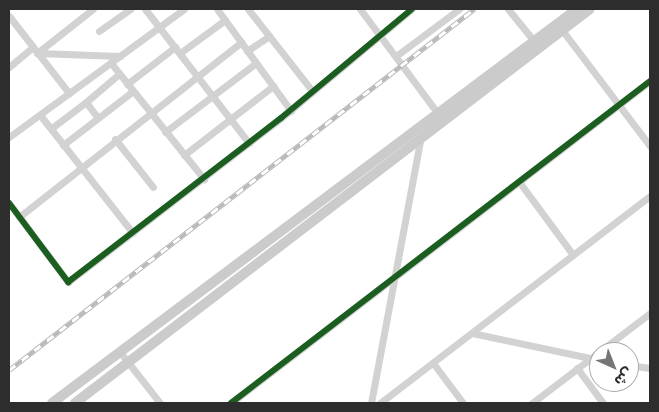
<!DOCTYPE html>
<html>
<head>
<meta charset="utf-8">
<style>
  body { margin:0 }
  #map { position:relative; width:659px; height:412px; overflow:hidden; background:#fff; font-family:"Asap Condensed","Noto Sans Arabic",sans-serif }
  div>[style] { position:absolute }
  .street>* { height:7px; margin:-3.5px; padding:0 3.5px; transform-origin:3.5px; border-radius:3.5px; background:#d2d2d2 }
  .secondary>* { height:10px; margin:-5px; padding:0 5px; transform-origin:5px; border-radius:5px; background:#cbcbcb }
  .rail>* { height:4.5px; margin-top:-2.25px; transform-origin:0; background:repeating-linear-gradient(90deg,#fff 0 8px,#b9b9b9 0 16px); box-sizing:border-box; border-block:1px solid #b9b9b9 }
  .cycleway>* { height:6px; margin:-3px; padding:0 3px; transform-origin:3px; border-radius:3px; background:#1b5e20 }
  span { translate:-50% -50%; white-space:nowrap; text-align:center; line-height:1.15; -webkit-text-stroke:5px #fff; paint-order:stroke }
  .frame { position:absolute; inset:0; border:10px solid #2d2d2d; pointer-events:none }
  .north { position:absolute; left:589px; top:342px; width:50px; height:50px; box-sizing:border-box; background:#fff; border:1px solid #ababab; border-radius:50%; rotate:136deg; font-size:14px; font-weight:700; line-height:20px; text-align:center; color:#2d2d2d }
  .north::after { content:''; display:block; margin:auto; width:18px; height:22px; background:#767676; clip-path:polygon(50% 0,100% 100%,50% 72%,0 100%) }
</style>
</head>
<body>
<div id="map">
  <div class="street">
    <div style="left:145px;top:9px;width:170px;rotate:52.2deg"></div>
    <div style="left:217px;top:9px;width:126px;rotate:54deg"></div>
    <div style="left:248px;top:9px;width:105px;rotate:51.9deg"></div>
    <div style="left:360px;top:9px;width:132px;rotate:53.3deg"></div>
    <div style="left:508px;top:9px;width:41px;rotate:50.9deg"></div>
    <div style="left:9px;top:16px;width:98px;rotate:52.1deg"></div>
    <div style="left:562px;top:30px;width:146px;rotate:52.8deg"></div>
    <div style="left:99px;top:31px;width:38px;rotate:-35deg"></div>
    <div style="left:247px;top:51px;width:27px;rotate:-34deg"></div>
    <div style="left:37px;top:53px;width:83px;rotate:2.1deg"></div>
    <div style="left:37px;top:53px;width:71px;rotate:-38.2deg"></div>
    <div style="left:180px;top:53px;width:56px;rotate:-36.3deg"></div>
    <div style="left:396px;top:56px;width:79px;rotate:-36.7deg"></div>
    <div style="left:111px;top:63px;width:149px;rotate:51.3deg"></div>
    <div style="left:9px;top:67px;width:31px;rotate:-40deg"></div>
    <div style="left:127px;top:84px;width:61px;rotate:-37.6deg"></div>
    <div style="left:40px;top:115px;width:150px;rotate:51.8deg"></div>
    <div style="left:98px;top:118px;width:20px;rotate:-127deg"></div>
    <div style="left:86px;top:102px;width:43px;rotate:-40.3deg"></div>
    <div style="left:53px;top:127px;width:41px;rotate:-37.1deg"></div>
    <div style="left:165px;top:132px;width:114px;rotate:-37.2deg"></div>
    <div style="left:9px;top:137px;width:217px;rotate:-36.2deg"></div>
    <div style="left:115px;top:139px;width:61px;rotate:51.6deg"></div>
    <div style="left:63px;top:145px;width:88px;rotate:-37.6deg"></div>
    <div style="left:184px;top:155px;width:113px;rotate:-37.8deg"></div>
    <div style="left:520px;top:183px;width:89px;rotate:53.6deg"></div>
    <div style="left:9px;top:203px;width:99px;rotate:53.2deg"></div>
    <div style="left:68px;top:282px;width:269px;rotate:-37.6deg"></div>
    <div style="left:281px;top:118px;width:170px;rotate:-39.8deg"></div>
    <div style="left:19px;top:217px;width:283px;rotate:-38.2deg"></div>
    <div style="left:472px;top:333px;width:130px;rotate:12deg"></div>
    <div style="left:120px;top:352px;width:65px;rotate:51.9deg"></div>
    <div style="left:433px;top:363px;width:50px;rotate:53.1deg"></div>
    <div style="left:629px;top:365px;width:21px;rotate:8deg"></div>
    <div style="left:577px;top:368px;width:44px;rotate:53.4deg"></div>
    <div style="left:231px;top:403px;width:528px;rotate:-37.54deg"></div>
    <div style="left:371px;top:403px;width:271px;rotate:-79.4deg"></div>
    <div style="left:380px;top:403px;width:340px;rotate:-37.5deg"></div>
    <div style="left:532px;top:403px;width:148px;rotate:-37.3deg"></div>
  </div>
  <div class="secondary">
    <div style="left:52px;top:403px;width:656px;rotate:-36.89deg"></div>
    <div style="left:75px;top:403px;width:648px;rotate:-37.42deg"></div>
  </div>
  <div class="rail">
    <div style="left:9px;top:370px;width:589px;rotate:-37.82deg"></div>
  </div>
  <div class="cycleway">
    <div style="left:9px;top:203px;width:99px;rotate:53.2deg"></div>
    <div style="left:68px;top:282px;width:269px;rotate:-37.6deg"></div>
    <div style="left:281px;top:118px;width:170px;rotate:-39.8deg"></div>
    <div style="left:231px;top:403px;width:528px;rotate:-37.54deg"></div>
  </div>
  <div class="frame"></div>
  <div class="north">ش</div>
</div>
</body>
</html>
